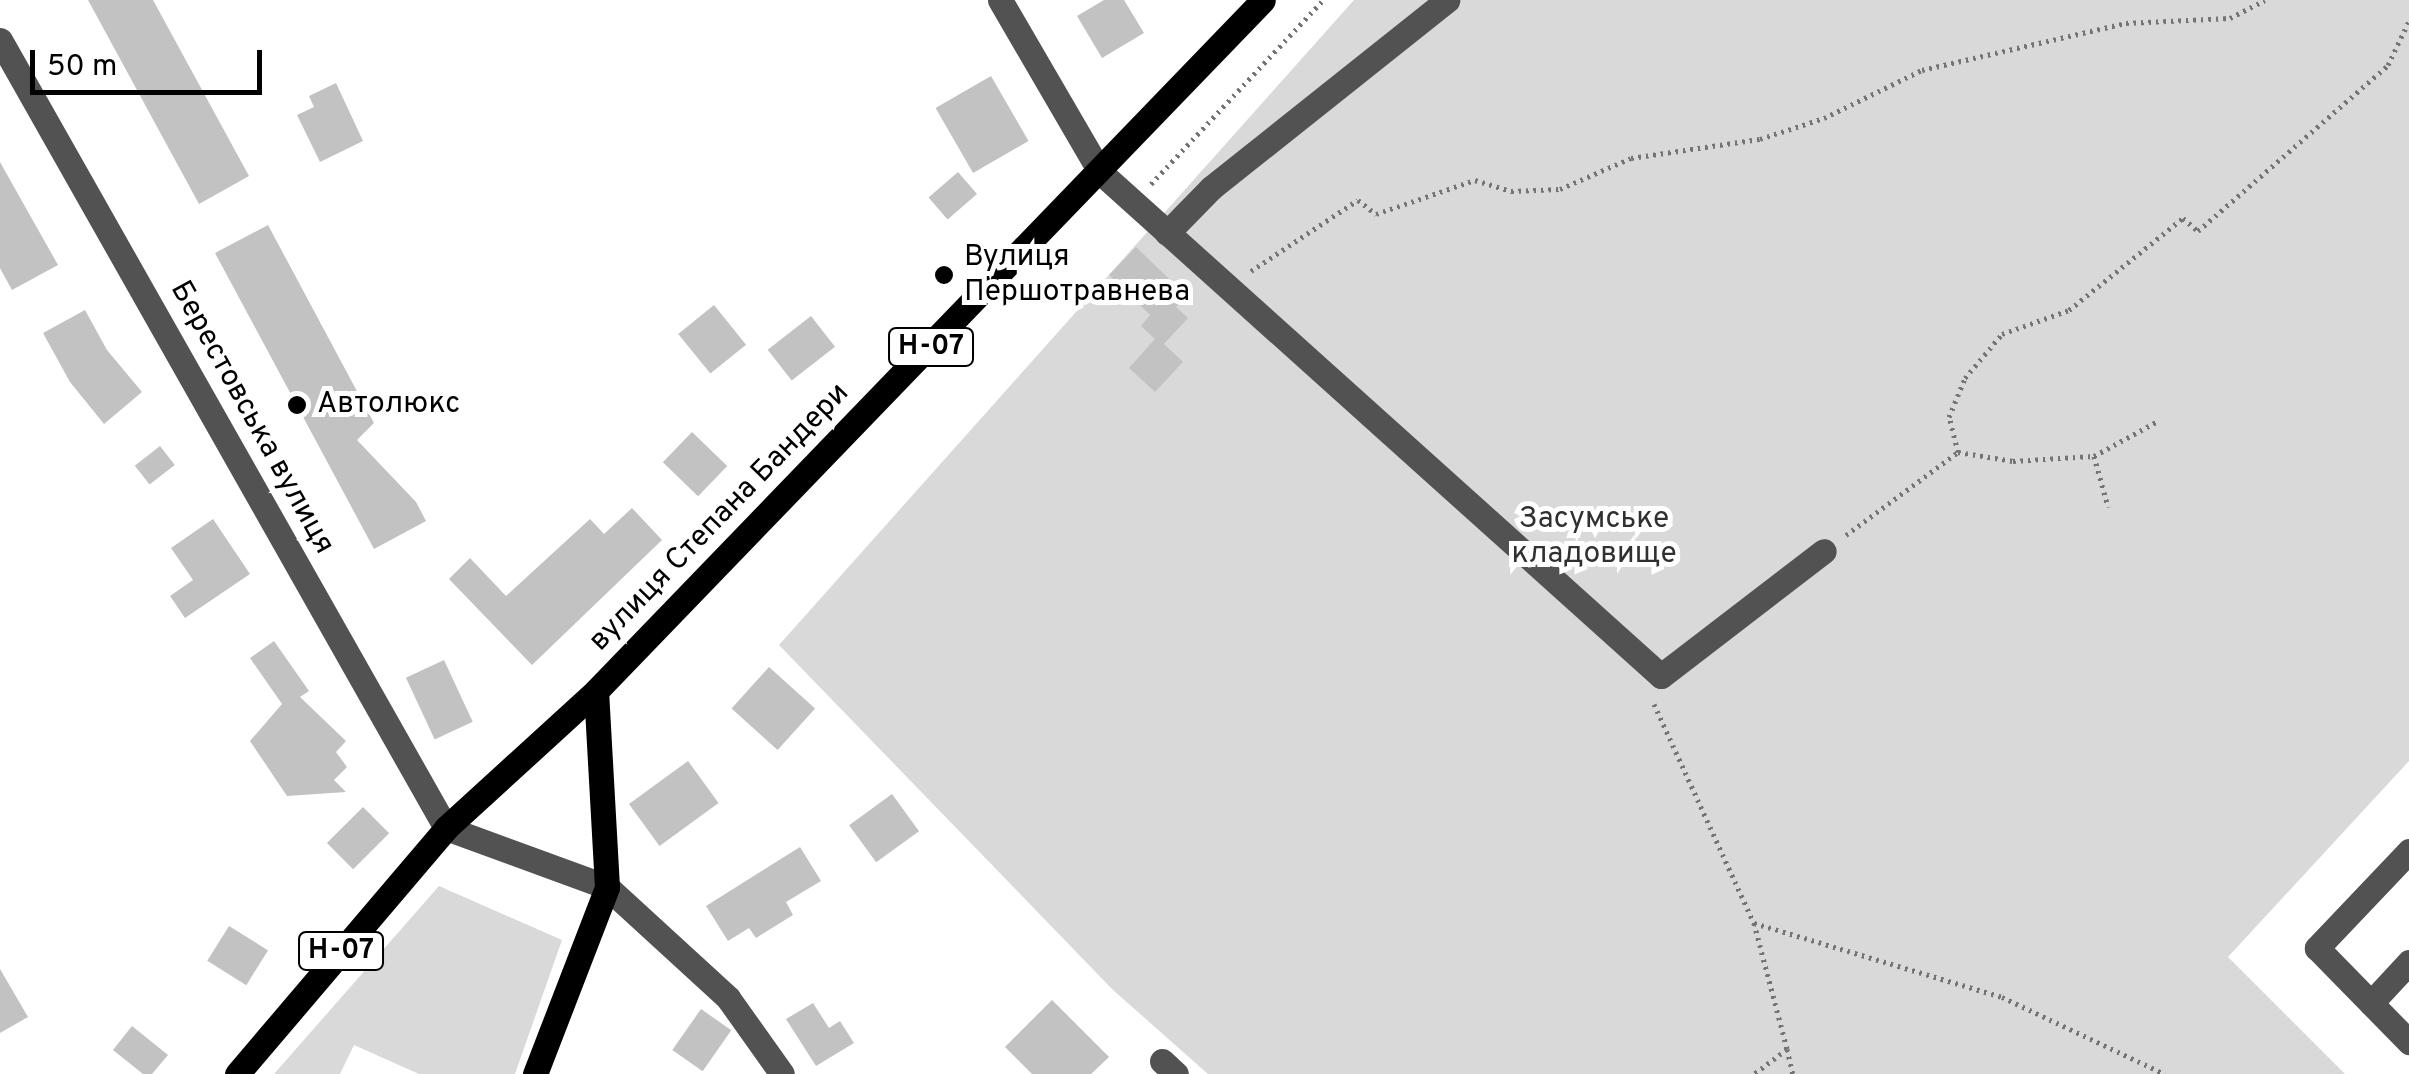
<!DOCTYPE html>
<html>
<head>
<meta charset="utf-8">
<style>
  body { margin:0 }
  #map { position:relative; width:2409px; height:1074px; overflow:hidden; background:#fff; font-family:Overpass,sans-serif }
  div>[style] { position:absolute }
  .green>* { inset:0; background:#d9d9d9 }
  .building>* { inset:0; background:#c2c2c2; transform-origin:0 0 }
  .path>* { height:5px; margin-top:-2.5px; transform-origin:0; background:repeating-linear-gradient(90deg,#747474 0 2.5px,transparent 0 7.5px) }
  .minor>* { height:25px; margin:-12.5px; padding:0 12.5px; transform-origin:12.5px; border-radius:12.5px; background:#525252 }
  .major>* { height:25px; margin:-12.5px; padding:0 12.5px; transform-origin:12.5px; border-radius:12.5px; background:#000 }
  .dots>* { width:28px; height:28px; translate:-50% -50%; box-sizing:border-box; border:5px solid #fff; border-radius:50% }
  span { translate:-50% -50%; white-space:nowrap; text-align:center; line-height:1.15; -webkit-text-stroke:10px #fff; paint-order:stroke }
  .shield-label span { padding:2px 8px; background:#fff; border:2px solid; border-radius:8px; -webkit-text-stroke-width:0 }
  .shield-label { font-size:28px; color:#000; font-weight:700 }
  .poi-label { font-size:30px; color:#000 }
  .left { translate:0 -50%; text-align:left }
  .street-label { font-size:30px; color:#000 }
  .park-label { font-size:30px; color:#303030 }
  .scale { position:absolute; left:30px; top:50px; width:232px; height:45px; box-sizing:border-box; border:5px solid #000; border-top:0; padding-left:12px; font-size:30px; line-height:35px; white-space:nowrap; color:#000; -webkit-text-stroke:8px #fff; paint-order:stroke }
</style>
</head>
<body>
<div id="map">
  <div class="green">
    <div style="clip-path:polygon(1354px 0,2409px 0,2409px 761px,2228px 957px,2345px 1074px,1208px 1074px,1113px 990px,779px 645px)"></div>
    <div style="clip-path:polygon(439px 886px,562px 940px,515px 1074px,419px 1074px,354px 1045px,340px 1074px,274px 1074px)"></div>
  </div>
  <div class="building">
    <div style="clip-path:polygon(88px 0,153px 0,249px 176px,199px 204px)"></div>
    <div style="clip-path:polygon(1104px 0,1124px 0,1144px 33px,1102px 58px,1077px 16px)"></div>
    <div style="left:991px;top:76px;width:75px;height:64px;rotate:60deg"></div>
    <div style="clip-path:polygon(336px 83px,363px 141px,320px 162px,297px 115px,314px 107px,309px 96px)"></div>
    <div style="clip-path:polygon(0 162px,58px 265px,12px 290px,0 268px)"></div>
    <div style="left:958px;top:172px;width:29px;height:39px;rotate:49deg"></div>
    <div style="clip-path:polygon(268px 225px,374px 423px,357px 440px,416px 502px,426px 521px,374px 549px,215px 253px)"></div>
    <div style="clip-path:polygon(1136px 247px,1187px 296px,1176px 307px,1188px 318px,1164px 344px,1183px 362px,1155px 392px,1129px 368px,1155px 339px,1141px 326px,1150px 315px,1109px 275px)"></div>
    <div style="left:714px;top:305px;width:51px;height:46px;rotate:51deg"></div>
    <div style="clip-path:polygon(85px 310px,107px 350px,142px 392px,104px 424px,70px 382px,43px 333px)"></div>
    <div style="left:811px;top:316px;width:39px;height:55px;rotate:52deg"></div>
    <div style="left:692px;top:432px;width:49px;height:42px;rotate:44deg"></div>
    <div style="left:160px;top:446px;width:24px;height:32px;rotate:52deg"></div>
    <div style="clip-path:polygon(632px 508px,662px 540px,532px 665px,449px 579px,470px 558px,506px 596px,590px 519px,604px 534px)"></div>
    <div style="clip-path:polygon(213px 519px,250px 574px,185px 618px,170px 596px,193px 580px,171px 548px)"></div>
    <div style="clip-path:polygon(274px 641px,309px 691px,300px 697px,346px 741px,336px 752px,347px 767px,334px 780px,346px 792px,287px 796px,250px 741px,282px 704px,250px 658px)"></div>
    <div style="left:444px;top:660px;width:68px;height:42px;rotate:65deg"></div>
    <div style="left:769px;top:667px;width:62px;height:56px;rotate:42deg"></div>
    <div style="left:688px;top:761px;width:52px;height:73px;rotate:54deg"></div>
    <div style="left:892px;top:794px;width:46px;height:53px;rotate:54deg"></div>
    <div style="left:363px;top:807px;width:37px;height:51px;rotate:45deg"></div>
    <div style="clip-path:polygon(800px 847px,821px 881px,786px 902px,793px 915px,756px 938px,749px 928px,728px 941px,706px 906px)"></div>
    <div style="left:229px;top:926px;width:46px;height:41px;rotate:32deg"></div>
    <div style="clip-path:polygon(0 969px,28px 1017px,0 1033px)"></div>
    <div style="clip-path:polygon(1052px 1000px,1109px 1057px,1091px 1074px,1032px 1074px,1005px 1047px)"></div>
    <div style="clip-path:polygon(813px 1003px,829px 1028px,840px 1021px,854px 1043px,816px 1066px,786px 1019px)"></div>
    <div style="left:701px;top:1009px;width:37px;height:50px;rotate:35deg"></div>
    <div style="clip-path:polygon(132px 1026px,168px 1055px,152px 1074px,143px 1074px,113px 1050px)"></div>
  </div>
  <div class="path">
    <div style="left:1151px;top:184px;width:252px;rotate:-46.9deg"></div>
    <div style="left:1251px;top:271px;width:128px;rotate:-33.6deg"></div>
    <div style="left:1358px;top:200px;width:23px;rotate:38deg"></div>
    <div style="left:1376px;top:214px;width:105px;rotate:-19deg"></div>
    <div style="left:1475px;top:180px;width:38px;rotate:17deg"></div>
    <div style="left:1511px;top:191px;width:49px;rotate:-2.3deg"></div>
    <div style="left:1560px;top:189px;width:77px;rotate:-23.6deg"></div>
    <div style="left:1631px;top:158px;width:130px;rotate:-8.4deg"></div>
    <div style="left:1760px;top:139px;width:67px;rotate:-18.2deg"></div>
    <div style="left:1824px;top:118px;width:109px;rotate:-26.1deg"></div>
    <div style="left:1922px;top:70px;width:209px;rotate:-13deg"></div>
    <div style="left:2126px;top:23px;width:104px;rotate:-2.8deg"></div>
    <div style="left:2230px;top:18px;width:39px;rotate:-27deg"></div>
    <div style="left:1958px;top:452px;width:56px;rotate:9.3deg"></div>
    <div style="left:2013px;top:461px;width:81px;rotate:-3.5deg"></div>
    <div style="left:2094px;top:456px;width:73px;rotate:-28.7deg"></div>
    <div style="left:2094px;top:456px;width:53px;rotate:74.6deg"></div>
    <div style="left:1846px;top:535px;width:139px;rotate:-36.5deg"></div>
    <div style="left:1958px;top:452px;width:36px;rotate:-104deg"></div>
    <div style="left:1949px;top:417px;width:42px;rotate:-67.7deg"></div>
    <div style="left:1965px;top:378px;width:57px;rotate:-49.9deg"></div>
    <div style="left:2002px;top:334px;width:71px;rotate:-19.7deg"></div>
    <div style="left:2069px;top:310px;width:146px;rotate:-38.9deg"></div>
    <div style="left:2183px;top:218px;width:20px;rotate:41deg"></div>
    <div style="left:2198px;top:231px;width:252px;rotate:-41.1deg"></div>
    <div style="left:2388px;top:65px;width:49px;rotate:-64.5deg"></div>
    <div style="left:1654px;top:704px;width:241px;rotate:65.5deg"></div>
    <div style="left:1754px;top:923px;width:130px;rotate:75.3deg"></div>
    <div style="left:1787px;top:1049px;width:41px;rotate:142.9deg"></div>
    <div style="left:1754px;top:923px;width:259px;rotate:16.6deg"></div>
    <div style="left:2002px;top:997px;width:180px;rotate:25.3deg"></div>
    <div style="left:1787px;top:1049px;width:26px;rotate:77deg"></div>
  </div>
  <div class="minor">
    <div style="left:1000px;top:0;width:199px;rotate:59.8deg"></div>
    <div style="left:1100px;top:172px;width:754px;rotate:41.94deg"></div>
    <div style="left:1661px;top:676px;width:205px;rotate:-37.5deg"></div>
    <div style="left:0;top:40px;width:905px;rotate:60.49deg"></div>
    <div style="left:446px;top:828px;width:171px;rotate:20.1deg"></div>
    <div style="left:607px;top:887px;width:164px;rotate:42.5deg"></div>
    <div style="left:728px;top:998px;width:93px;rotate:54.6deg"></div>
    <div style="left:1167px;top:233px;width:63px;rotate:-45.6deg"></div>
    <div style="left:1211px;top:188px;width:302px;rotate:-38.5deg"></div>
    <div style="left:2409px;top:851px;width:134px;rotate:133.5deg"></div>
    <div style="left:2317px;top:948px;width:132px;rotate:45.6deg"></div>
    <div style="left:2371px;top:1003px;width:56px;rotate:-47.2deg"></div>
    <div style="left:1162px;top:1061px;width:19px;rotate:43deg"></div>
  </div>
  <div class="major">
    <div style="left:237px;top:1074px;width:323px;rotate:-49.6deg"></div>
    <div style="left:446px;top:828px;width:203px;rotate:-42.4deg"></div>
    <div style="left:596px;top:691px;width:960px;rotate:-46.01deg"></div>
    <div style="left:535px;top:1074px;width:200px;rotate:-68.9deg"></div>
    <div style="left:607px;top:887px;width:196px;rotate:-93.2deg"></div>
  </div>
  <div class="dots">
    <div style="left:944px;top:275px;background:#000"></div>
    <div style="left:297px;top:405px;background:#000"></div>
  </div>
  <div class="shield-label">
    <span style="left:931px;top:347px">Н-07</span>
    <span style="left:341px;top:951px">Н-07</span>
  </div>
  <div class="poi-label">
    <span class="left" style="left:964px;top:275px">Вулиця<br>Першотравнева</span>
    <span class="left" style="left:317px;top:405px">Автолюкс</span>
  </div>
  <div class="street-label">
    <span style="left:251px;top:418px;rotate:61deg">Берестовська вулиця</span>
    <span style="left:720px;top:518px;rotate:-46deg">вулиця Степана Бандери</span>
  </div>
  <div class="park-label">
    <span style="left:1594px;top:537px">Засумське<br>кладовище</span>
  </div>
  <div class="scale">50 m</div>
</div>
</body>
</html>
